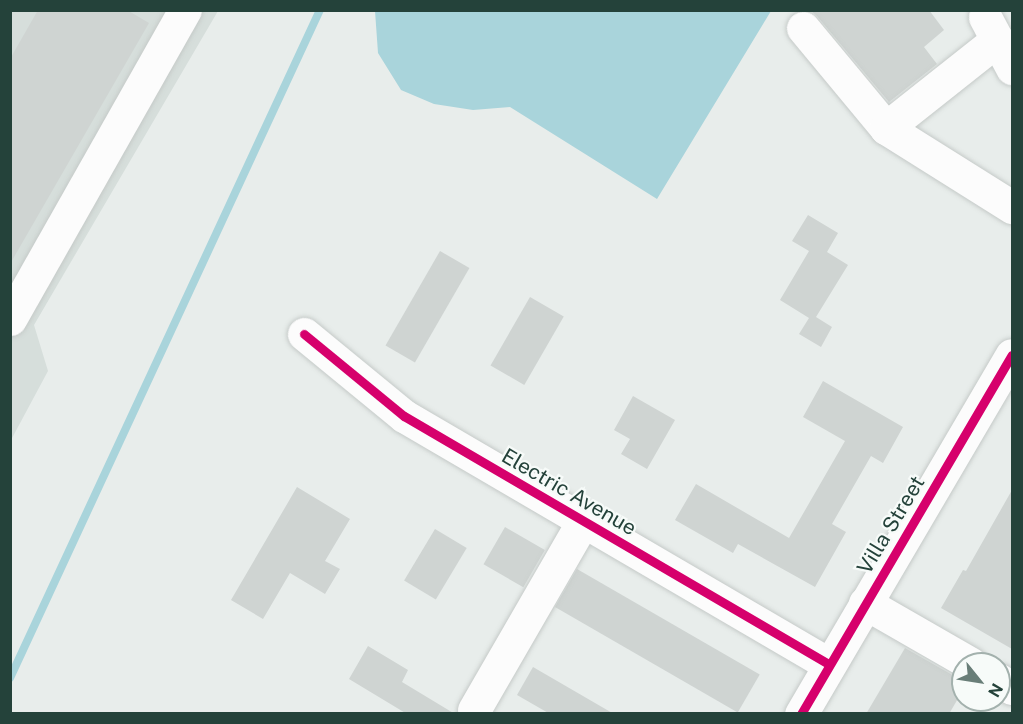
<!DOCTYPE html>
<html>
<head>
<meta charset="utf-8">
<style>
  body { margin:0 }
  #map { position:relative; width:1023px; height:724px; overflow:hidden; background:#e8edeb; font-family:"Public Sans",sans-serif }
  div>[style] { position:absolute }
  .built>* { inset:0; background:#d6dedb }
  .water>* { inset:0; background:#a9d4db }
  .stream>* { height:8px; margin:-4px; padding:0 4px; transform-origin:4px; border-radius:4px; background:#a9d4db }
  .building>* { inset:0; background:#cfd4d2; transform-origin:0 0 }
  .roads { filter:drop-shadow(0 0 2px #c5cac8) drop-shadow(0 0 2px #c5cac8) }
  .minor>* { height:33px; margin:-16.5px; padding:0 16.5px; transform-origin:16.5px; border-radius:16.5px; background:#fcfcfc }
  .cycleway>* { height:9px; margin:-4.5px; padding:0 4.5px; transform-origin:4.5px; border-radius:4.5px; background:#d6006c }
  span { translate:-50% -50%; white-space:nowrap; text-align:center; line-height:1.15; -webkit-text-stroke:4.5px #f7fbf9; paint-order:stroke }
  .street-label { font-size:21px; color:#24423a }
  .frame { position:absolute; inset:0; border:12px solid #24423a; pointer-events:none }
  .north { position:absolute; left:951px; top:652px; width:60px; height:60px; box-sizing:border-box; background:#f7fbf9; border:2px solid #a3b1ad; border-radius:50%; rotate:120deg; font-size:16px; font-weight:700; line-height:24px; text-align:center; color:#24423a }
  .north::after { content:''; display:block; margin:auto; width:21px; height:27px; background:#697e78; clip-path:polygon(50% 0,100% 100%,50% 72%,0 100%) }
</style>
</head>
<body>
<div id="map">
  <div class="built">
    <div style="clip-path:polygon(11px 11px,218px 11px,34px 325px,48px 371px,11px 440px)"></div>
  </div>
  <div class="water">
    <div style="clip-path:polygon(375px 11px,375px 10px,771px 11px,657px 199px,510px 107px,473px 110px,434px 104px,401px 90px,378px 53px)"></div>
  </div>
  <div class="stream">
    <div style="left:10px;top:678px;width:736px;rotate:-65.11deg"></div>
  </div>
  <div class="building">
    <div style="clip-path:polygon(38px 10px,127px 10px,149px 23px,10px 264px,10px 59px)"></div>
    <div style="clip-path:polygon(810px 10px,929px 10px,944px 30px,924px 47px,937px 64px,889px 102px,817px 16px)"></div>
    <div style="clip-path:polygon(808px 215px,838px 233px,827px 252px,848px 265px,816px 317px,832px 327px,821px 347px,799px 334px,809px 318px,780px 300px,809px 251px,792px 241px)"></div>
    <div style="left:440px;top:251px;width:34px;height:109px;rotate:30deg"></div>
    <div style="left:530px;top:297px;width:39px;height:79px;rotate:30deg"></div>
    <div style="clip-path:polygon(823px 381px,903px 427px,883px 463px,871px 456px,832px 524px,846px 532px,815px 587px,738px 544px,733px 553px,675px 520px,696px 484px,789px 538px,845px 441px,803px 417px)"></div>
    <div style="clip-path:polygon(633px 396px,675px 420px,647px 469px,621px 454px,630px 439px,614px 430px)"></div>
    <div style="clip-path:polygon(297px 487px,350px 519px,325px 561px,340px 569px,325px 594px,290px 573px,263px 619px,231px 600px)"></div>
    <div style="clip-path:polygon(1012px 490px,1012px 649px,941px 608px,963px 570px,966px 571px)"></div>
    <div style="left:505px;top:527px;width:46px;height:43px;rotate:30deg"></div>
    <div style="left:435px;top:529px;width:37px;height:60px;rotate:31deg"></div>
    <div style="left:577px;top:569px;width:211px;height:44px;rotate:30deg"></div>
    <div style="clip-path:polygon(368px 646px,408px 670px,402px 682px,455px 714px,407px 714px,349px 679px)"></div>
    <div style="clip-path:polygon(905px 648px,963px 681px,963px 690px,949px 714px,866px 714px)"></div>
    <div style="clip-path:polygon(533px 667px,614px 714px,550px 714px,517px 695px)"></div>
  </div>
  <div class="roads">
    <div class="minor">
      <div style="left:985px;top:17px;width:58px;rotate:62.1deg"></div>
      <div style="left:803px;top:28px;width:130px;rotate:50.3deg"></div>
      <div style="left:886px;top:128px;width:149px;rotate:32.1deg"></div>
      <div style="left:886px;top:128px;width:142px;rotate:-38.4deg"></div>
      <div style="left:10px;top:319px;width:355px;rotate:-60.5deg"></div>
      <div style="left:304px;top:334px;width:129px;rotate:39.4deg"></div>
      <div style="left:404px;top:416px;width:492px;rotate:30.3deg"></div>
      <div style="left:865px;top:603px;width:122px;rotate:29.9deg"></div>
      <div style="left:999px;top:680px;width:15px;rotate:32deg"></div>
      <div style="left:474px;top:710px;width:218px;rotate:-60deg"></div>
      <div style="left:801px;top:714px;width:416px;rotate:-59.6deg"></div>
    </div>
  </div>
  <div class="cycleway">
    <div style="left:304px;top:334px;width:129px;rotate:39.4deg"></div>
    <div style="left:404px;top:416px;width:492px;rotate:30.3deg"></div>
    <div style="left:801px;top:714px;width:416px;rotate:-59.6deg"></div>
  </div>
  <div class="street-label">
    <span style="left:569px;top:492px;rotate:30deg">Electric Avenue</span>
    <span style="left:891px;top:525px;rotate:-59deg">Villa Street</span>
  </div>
  <div class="frame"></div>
  <div class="north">N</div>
</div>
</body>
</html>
